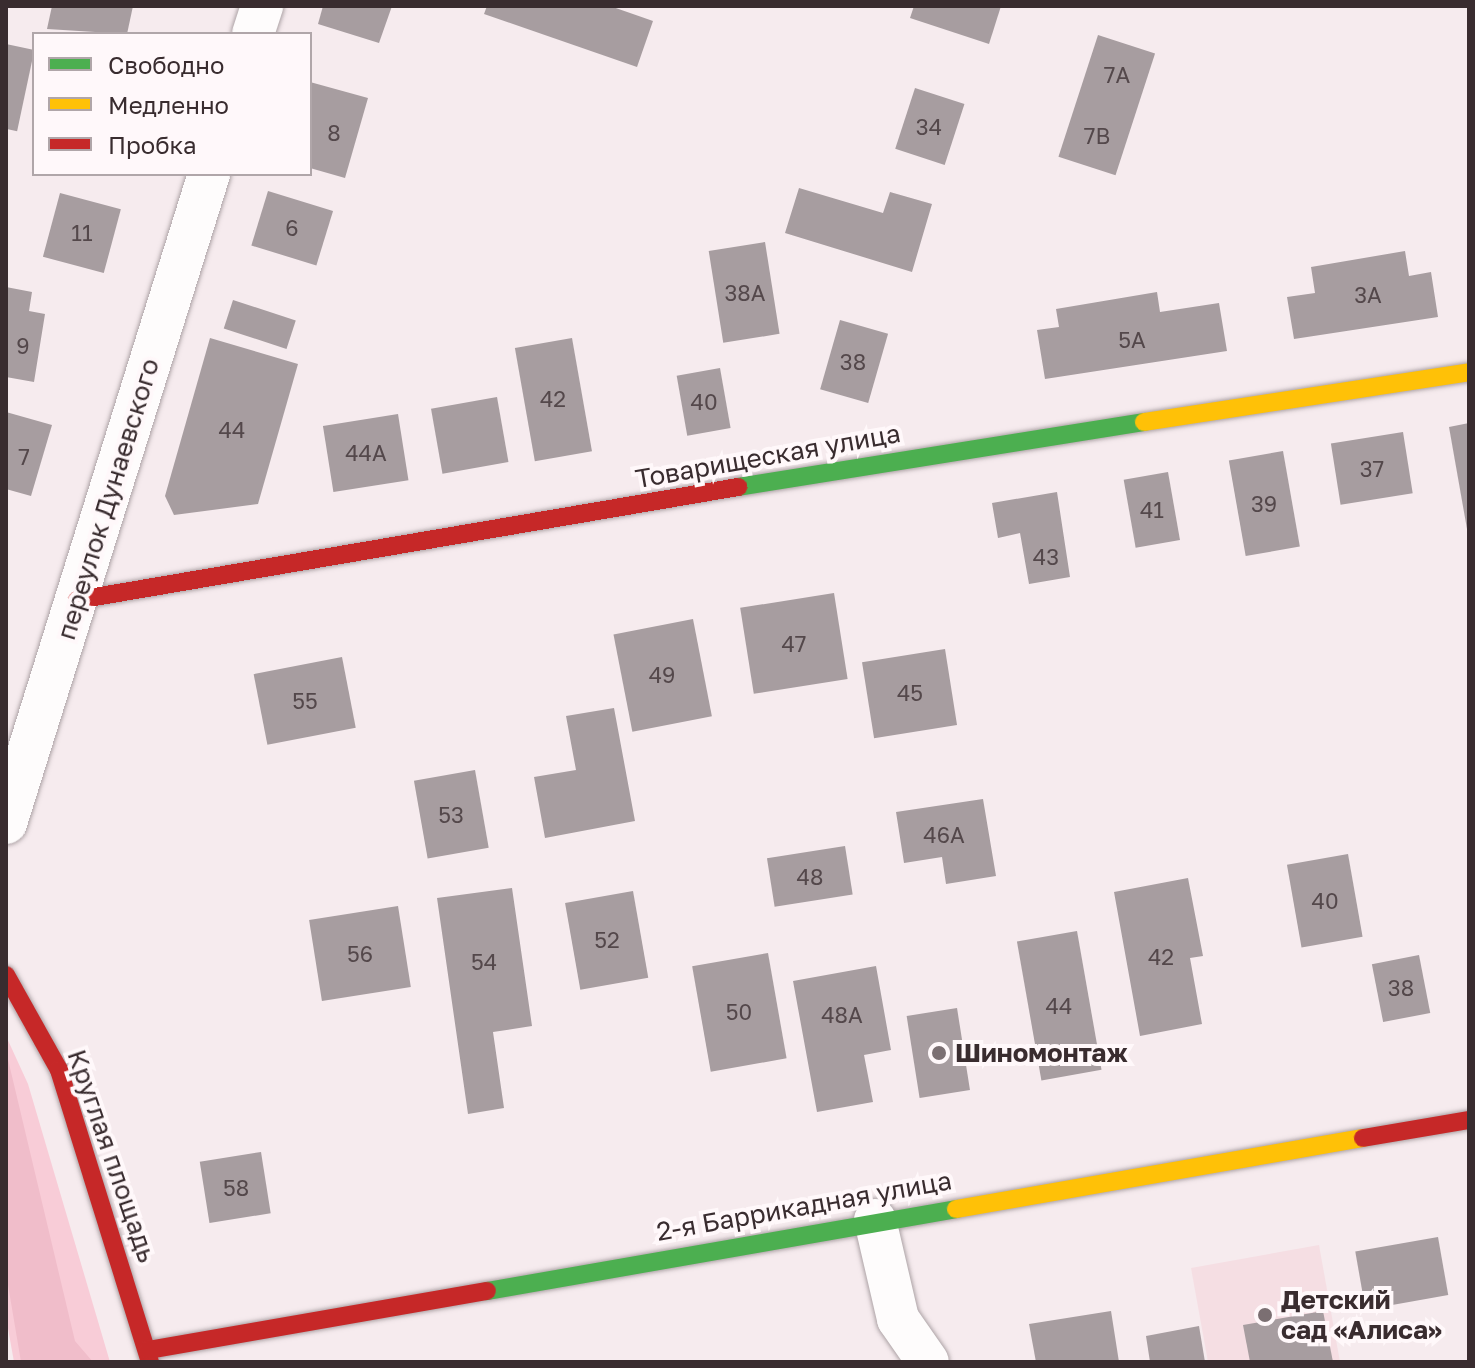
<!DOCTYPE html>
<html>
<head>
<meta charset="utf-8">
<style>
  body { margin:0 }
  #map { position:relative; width:1475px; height:1368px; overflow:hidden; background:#f6ebee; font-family:"Golos Text",sans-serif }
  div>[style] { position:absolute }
  .built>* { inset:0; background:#f5dee3 }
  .green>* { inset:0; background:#f8ccd7 }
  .forest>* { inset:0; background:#f0bdca }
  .building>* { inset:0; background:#a79da0; transform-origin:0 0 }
  .roads { filter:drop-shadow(0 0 2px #ada3a6) drop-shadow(0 0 2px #ada3a6) }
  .street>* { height:42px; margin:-21px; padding:0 21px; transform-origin:21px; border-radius:21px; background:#fefcfc }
  .fast>* { height:18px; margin:-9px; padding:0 9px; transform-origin:9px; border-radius:9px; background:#4caf50 }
  .slow>* { height:18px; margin:-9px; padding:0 9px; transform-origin:9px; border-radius:9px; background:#ffc107 }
  .jam>* { height:18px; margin:-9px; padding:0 9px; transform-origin:9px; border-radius:9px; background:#c62828 }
  .dots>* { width:22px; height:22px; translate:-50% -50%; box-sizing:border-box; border:4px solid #fff8fa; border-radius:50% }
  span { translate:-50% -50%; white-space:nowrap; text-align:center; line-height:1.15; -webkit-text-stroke:8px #fff8fa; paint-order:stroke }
  .number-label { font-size:22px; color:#54484b }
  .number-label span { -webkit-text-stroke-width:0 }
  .street-label { font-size:26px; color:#392c2f }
  .poi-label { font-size:26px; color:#392c2f; font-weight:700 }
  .left { translate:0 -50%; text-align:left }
  .frame { position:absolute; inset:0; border:8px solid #392c2f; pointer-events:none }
  .legend { position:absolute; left:32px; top:32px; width:280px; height:144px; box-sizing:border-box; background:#fff8fa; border:2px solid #b0a6a9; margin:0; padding:10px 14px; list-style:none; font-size:24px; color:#392c2f }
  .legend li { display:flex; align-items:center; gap:16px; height:40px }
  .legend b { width:40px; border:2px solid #b0a6a9 }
</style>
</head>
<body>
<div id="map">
  <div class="built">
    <div style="clip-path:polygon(1319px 1245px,1340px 1362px,1208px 1362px,1191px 1268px)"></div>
  </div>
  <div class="green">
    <div style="clip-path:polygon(6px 1036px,28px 1084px,110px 1362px,14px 1362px,6px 1317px)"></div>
  </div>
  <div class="forest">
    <div style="clip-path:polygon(6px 1051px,75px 1341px,93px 1362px,21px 1362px,6px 1273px)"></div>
  </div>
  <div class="building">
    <div style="clip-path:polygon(52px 6px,133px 6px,127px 34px,47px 29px)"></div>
    <div style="clip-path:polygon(323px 6px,392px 6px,379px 43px,318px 24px)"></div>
    <div style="clip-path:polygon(487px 6px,610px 6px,653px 21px,637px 67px,484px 14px)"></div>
    <div style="clip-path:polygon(914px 6px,1001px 6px,989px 44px,910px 18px)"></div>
    <div style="left:1098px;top:35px;width:60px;height:128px;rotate:18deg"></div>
    <div style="left:6px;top:44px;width:29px;height:83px;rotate:12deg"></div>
    <div style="clip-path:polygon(310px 82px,368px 98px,345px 178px,310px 168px)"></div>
    <div style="left:915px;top:88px;width:52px;height:64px;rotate:18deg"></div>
    <div style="clip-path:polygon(799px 188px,883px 213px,890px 192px,932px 204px,912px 272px,785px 233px)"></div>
    <div style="left:268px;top:191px;width:68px;height:57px;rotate:17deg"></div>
    <div style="left:60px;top:193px;width:63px;height:66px;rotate:15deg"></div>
    <div style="left:765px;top:242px;width:93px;height:57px;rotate:81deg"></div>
    <div style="clip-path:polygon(1405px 251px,1409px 276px,1431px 272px,1438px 317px,1294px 339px,1287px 297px,1315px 293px,1311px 267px)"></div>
    <div style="clip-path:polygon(6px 287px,32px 292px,29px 311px,45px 314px,34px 382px,6px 377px)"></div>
    <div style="clip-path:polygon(1157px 292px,1160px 312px,1219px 303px,1227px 351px,1045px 379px,1037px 330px,1059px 327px,1056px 309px)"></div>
    <div style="left:233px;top:300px;width:66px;height:30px;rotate:18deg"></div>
    <div style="left:840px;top:320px;width:50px;height:72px;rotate:16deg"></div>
    <div style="clip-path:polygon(210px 338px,298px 364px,258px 504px,174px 515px,165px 496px)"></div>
    <div style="left:572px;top:338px;width:115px;height:58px;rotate:80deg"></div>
    <div style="left:720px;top:368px;width:61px;height:44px;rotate:80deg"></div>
    <div style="left:497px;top:397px;width:66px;height:67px;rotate:80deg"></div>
    <div style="clip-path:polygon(6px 412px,52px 425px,31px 496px,6px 489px)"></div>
    <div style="left:398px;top:414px;width:67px;height:76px;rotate:81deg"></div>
    <div style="clip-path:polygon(1469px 423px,1469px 528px,1467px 529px,1449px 427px)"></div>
    <div style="left:1403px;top:432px;width:62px;height:73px;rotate:81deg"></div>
    <div style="left:1283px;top:451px;width:97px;height:55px;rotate:80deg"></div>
    <div style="left:1168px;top:472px;width:69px;height:45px;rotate:80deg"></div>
    <div style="clip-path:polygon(1057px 492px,1070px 577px,1029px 584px,1020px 533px,998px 538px,992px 503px)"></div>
    <div style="left:834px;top:593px;width:87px;height:95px;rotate:81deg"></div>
    <div style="left:693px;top:619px;width:99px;height:81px;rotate:79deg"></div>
    <div style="left:945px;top:649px;width:77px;height:84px;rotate:81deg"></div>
    <div style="left:342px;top:657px;width:72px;height:90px;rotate:79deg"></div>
    <div style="clip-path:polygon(614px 708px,635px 821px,545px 838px,534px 777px,576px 770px,566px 716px)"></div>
    <div style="left:475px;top:770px;width:79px;height:62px;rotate:80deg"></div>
    <div style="clip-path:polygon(983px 799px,996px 876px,946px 884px,942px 857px,904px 863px,896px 812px)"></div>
    <div style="left:845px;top:846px;width:49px;height:79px;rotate:81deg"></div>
    <div style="left:1348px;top:854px;width:84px;height:62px;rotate:80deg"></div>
    <div style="clip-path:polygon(1188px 878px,1203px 956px,1190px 958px,1202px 1024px,1140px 1036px,1114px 892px)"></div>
    <div style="clip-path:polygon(512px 888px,532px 1026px,493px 1032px,504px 1108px,468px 1114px,437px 898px)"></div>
    <div style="left:633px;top:891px;width:88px;height:69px;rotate:80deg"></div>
    <div style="left:398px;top:906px;width:82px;height:90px;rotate:81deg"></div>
    <div style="left:1077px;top:931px;width:141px;height:61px;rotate:80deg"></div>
    <div style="left:768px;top:953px;width:107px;height:77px;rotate:80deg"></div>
    <div style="left:1419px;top:955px;width:59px;height:48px;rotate:79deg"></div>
    <div style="clip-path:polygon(876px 966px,891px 1050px,864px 1055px,873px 1102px,817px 1112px,793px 981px)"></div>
    <div style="left:957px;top:1008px;width:83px;height:51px;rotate:81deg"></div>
    <div style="left:261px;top:1152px;width:62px;height:62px;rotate:81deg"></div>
    <div style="left:1438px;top:1237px;width:59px;height:84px;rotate:80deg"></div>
    <div style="clip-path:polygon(1111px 1311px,1119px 1362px,1036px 1362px,1029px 1324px)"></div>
    <div style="clip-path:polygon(1323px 1311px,1333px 1362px,1250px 1362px,1243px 1325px)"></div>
    <div style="clip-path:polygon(1199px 1326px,1205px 1362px,1150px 1362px,1146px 1336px)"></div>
  </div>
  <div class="roads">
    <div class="street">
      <div style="left:253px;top:34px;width:29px;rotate:-72deg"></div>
      <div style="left:6px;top:823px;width:680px;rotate:-72.63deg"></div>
      <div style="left:875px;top:1220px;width:102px;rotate:76.9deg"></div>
      <div style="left:898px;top:1319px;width:52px;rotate:55.1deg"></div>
    </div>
    <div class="fast">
      <div style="left:738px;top:487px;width:411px;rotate:-9.1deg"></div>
      <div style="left:487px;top:1291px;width:476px;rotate:-9.9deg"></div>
    </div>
    <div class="slow">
      <div style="left:1144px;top:422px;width:329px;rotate:-8.7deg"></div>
      <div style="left:956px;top:1209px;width:413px;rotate:-9.9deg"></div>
    </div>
    <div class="jam">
      <div style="left:77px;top:600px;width:671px;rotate:-9.7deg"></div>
      <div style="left:6px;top:975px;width:109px;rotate:60.8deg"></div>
      <div style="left:59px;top:1070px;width:306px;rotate:72.7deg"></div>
      <div style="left:1363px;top:1138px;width:108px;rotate:-9.6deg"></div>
      <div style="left:148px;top:1350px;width:344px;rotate:-9.9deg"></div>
    </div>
  </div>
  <div class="dots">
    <div style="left:939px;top:1053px;background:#7b6f72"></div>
    <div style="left:1265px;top:1315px;background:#7b6f72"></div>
  </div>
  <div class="number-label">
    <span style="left:1117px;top:75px">7А</span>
    <span style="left:929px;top:127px">34</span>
    <span style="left:334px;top:133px">8</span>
    <span style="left:1097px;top:136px">7В</span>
    <span style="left:292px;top:228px">6</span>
    <span style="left:82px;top:233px">11</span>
    <span style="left:745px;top:293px">38А</span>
    <span style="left:1368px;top:295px">3А</span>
    <span style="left:1132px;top:340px">5А</span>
    <span style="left:23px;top:346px">9</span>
    <span style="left:853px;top:362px">38</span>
    <span style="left:553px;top:399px">42</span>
    <span style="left:704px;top:402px">40</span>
    <span style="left:232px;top:430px">44</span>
    <span style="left:366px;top:453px">44А</span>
    <span style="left:24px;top:457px">7</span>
    <span style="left:1372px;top:469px">37</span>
    <span style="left:1264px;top:504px">39</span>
    <span style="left:1152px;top:510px">41</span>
    <span style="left:1046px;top:557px">43</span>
    <span style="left:794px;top:644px">47</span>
    <span style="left:662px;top:675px">49</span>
    <span style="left:910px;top:693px">45</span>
    <span style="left:305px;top:701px">55</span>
    <span style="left:451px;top:815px">53</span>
    <span style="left:944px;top:835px">46А</span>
    <span style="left:810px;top:877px">48</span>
    <span style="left:1325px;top:901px">40</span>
    <span style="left:607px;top:940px">52</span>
    <span style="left:360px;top:954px">56</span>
    <span style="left:1161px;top:957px">42</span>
    <span style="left:484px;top:962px">54</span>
    <span style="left:1401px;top:988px">38</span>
    <span style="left:1059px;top:1006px">44</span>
    <span style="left:739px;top:1012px">50</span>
    <span style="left:842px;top:1015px">48А</span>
    <span style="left:236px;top:1188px">58</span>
  </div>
  <div class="street-label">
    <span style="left:768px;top:456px;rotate:-10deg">Товарищеская улица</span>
    <span style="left:108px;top:499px;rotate:-73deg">переулок Дунаевского</span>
    <span style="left:112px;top:1156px;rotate:71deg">Круглая площадь</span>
    <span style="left:804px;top:1206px;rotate:-10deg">2-я Баррикадная улица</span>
  </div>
  <div class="poi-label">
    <span class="left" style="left:955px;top:1053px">Шиномонтаж</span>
    <span class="left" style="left:1281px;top:1315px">Детский<br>сад «Алиса»</span>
  </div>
  <div class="frame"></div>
  <ul class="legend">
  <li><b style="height:10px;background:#4caf50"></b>Свободно</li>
  <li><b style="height:10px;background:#ffc107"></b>Медленно</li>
  <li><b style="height:10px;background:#c62828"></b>Пробка</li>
  </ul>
</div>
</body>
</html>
